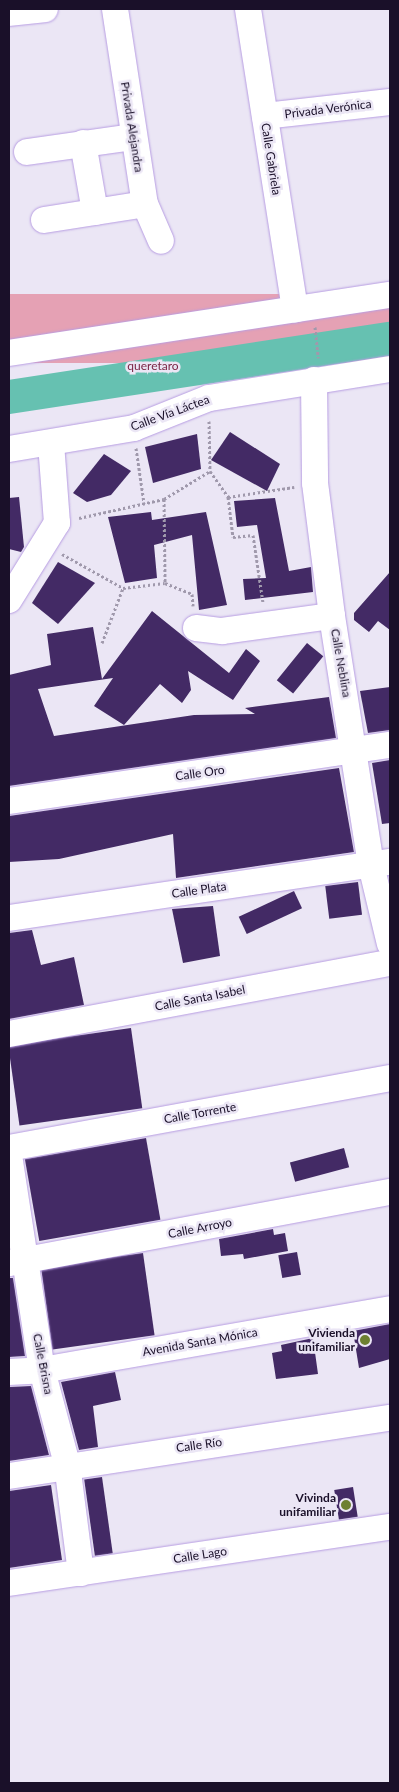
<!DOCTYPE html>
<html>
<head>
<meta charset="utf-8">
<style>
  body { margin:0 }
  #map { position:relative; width:399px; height:1792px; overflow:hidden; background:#ebe6f5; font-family:Lato,sans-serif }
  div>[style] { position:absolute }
  .green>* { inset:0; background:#e5a1b4; transform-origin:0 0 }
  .river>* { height:34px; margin:-17px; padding:0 17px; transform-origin:17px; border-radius:17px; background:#66c1b1 }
  .building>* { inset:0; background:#432a65; transform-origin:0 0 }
  .path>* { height:3px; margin-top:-1.5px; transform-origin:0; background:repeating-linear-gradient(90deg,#a099ac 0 2.5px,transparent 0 5px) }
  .roads { filter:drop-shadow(0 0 1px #b79de2) drop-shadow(0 0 1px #b79de2) }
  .minor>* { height:26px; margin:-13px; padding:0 13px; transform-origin:13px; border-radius:13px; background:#fff }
  .dots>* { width:14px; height:14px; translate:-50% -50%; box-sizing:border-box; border:2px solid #ebe6f5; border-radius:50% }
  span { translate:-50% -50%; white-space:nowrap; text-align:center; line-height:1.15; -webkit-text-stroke:5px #ebe6f5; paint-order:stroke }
  .street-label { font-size:12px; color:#1a1029 }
  .park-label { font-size:12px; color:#7b2646 }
  .poi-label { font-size:12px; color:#1a1029; font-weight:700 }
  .right { translate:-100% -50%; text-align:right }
  .frame { position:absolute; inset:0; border:10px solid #1a1029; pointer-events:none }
</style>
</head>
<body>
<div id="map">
  <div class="green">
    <div style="left:390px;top:294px;width:69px;height:386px;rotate:90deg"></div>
  </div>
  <div class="river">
    <div style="left:9px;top:397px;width:385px;rotate:-8.7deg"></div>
  </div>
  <div class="building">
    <div style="clip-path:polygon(230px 432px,280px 464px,267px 491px,211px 460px)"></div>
    <div style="clip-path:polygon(197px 434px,201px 469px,153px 483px,145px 447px)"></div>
    <div style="clip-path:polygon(104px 454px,131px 471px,111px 495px,87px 502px,73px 493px)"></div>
    <div style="clip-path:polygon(19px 497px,24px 547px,21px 552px,9px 549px,9px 498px)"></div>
    <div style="clip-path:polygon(275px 498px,289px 571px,311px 567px,313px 592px,245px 600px,243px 579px,266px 578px,257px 525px,237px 527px,234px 501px)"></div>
    <div style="clip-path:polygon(151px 512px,152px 520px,206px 512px,227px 605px,199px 610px,192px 535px,154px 545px,157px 578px,125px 583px,108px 517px)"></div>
    <div style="clip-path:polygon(58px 562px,95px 583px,58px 624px,32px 603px)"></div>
    <div style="clip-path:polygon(390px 572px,390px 630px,378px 621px,369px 632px,354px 620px,354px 613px)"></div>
    <div style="clip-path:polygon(152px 611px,229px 673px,246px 649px,260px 661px,233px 700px,188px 671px,191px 690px,182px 703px,160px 684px,124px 725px,94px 706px,113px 678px,38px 689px,54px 736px,194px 715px,255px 714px,245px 708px,329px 697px,336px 738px,9px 786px,9px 675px,51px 665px,47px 634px,93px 627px,102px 679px)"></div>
    <div style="left:307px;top:643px;width:21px;height:48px;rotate:39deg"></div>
    <div style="clip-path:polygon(390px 687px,390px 730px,368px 733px,360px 691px)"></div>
    <div style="clip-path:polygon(390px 760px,390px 823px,382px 824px,372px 763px)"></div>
    <div style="clip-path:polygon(339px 768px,354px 852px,176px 878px,173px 834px,59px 859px,9px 862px,9px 816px)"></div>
    <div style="left:358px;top:882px;width:33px;height:33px;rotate:83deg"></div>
    <div style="left:294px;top:891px;width:19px;height:61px;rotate:65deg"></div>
    <div style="clip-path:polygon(213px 906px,220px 956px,183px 963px,172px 909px)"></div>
    <div style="clip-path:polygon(32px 930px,41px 965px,74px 957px,84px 1005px,9px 1019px,9px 933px)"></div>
    <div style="left:131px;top:1028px;width:81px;height:124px;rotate:82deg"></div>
    <div style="left:146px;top:1138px;width:83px;height:123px;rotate:80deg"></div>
    <div style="left:344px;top:1148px;width:20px;height:56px;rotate:75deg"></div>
    <div style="clip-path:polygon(273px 1229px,274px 1235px,285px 1233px,288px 1251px,244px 1259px,243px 1254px,221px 1256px,219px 1239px)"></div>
    <div style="left:297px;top:1252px;width:23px;height:19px;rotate:80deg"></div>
    <div style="left:143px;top:1253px;width:83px;height:103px;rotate:82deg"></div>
    <div style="clip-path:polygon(9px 1278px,13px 1278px,25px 1356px,9px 1357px)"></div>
    <div style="clip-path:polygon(390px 1324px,390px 1359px,359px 1368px,353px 1331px)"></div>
    <div style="clip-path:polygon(313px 1338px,318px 1374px,276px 1379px,272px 1353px,282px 1351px,281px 1345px)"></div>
    <div style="clip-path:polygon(115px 1372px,121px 1400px,93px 1406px,98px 1447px,79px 1450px,61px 1382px)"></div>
    <div style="clip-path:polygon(31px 1386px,49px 1455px,9px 1461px,9px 1387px)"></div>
    <div style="left:102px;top:1477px;width:77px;height:18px;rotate:82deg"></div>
    <div style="clip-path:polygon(51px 1485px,62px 1560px,9px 1568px,9px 1491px)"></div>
    <div style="left:353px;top:1487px;width:30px;height:19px;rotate:81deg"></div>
  </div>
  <div class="path">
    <div style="left:315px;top:327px;width:31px;rotate:84deg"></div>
    <div style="left:209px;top:421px;width:50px;rotate:88.9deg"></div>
    <div style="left:136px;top:448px;width:56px;rotate:81.7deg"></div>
    <div style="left:228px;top:497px;width:40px;rotate:82.9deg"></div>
    <div style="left:233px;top:537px;width:20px;rotate:-6deg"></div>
    <div style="left:253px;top:535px;width:69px;rotate:81.6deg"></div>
    <div style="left:164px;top:499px;width:84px;rotate:89.3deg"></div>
    <div style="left:79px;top:518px;width:87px;rotate:-12.6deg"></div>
    <div style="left:164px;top:499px;width:54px;rotate:-31.3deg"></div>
    <div style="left:210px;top:471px;width:32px;rotate:55deg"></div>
    <div style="left:228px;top:497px;width:67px;rotate:-8.6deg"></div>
    <div style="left:62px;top:554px;width:70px;rotate:29.1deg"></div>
    <div style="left:123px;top:588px;width:42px;rotate:-6.8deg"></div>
    <div style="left:165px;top:583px;width:29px;rotate:22deg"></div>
    <div style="left:192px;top:594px;width:12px;rotate:85deg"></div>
    <div style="left:102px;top:643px;width:59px;rotate:-69.1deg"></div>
  </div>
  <div class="roads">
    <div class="minor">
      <div style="left:115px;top:9px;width:197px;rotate:81.3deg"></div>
      <div style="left:145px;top:204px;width:40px;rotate:66.6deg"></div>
      <div style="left:248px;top:9px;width:304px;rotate:81.1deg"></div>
      <div style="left:9px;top:13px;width:36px;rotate:-6deg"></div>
      <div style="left:265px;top:116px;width:126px;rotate:-6.4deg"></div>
      <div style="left:83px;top:143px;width:70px;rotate:80.1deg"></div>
      <div style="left:27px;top:152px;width:108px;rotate:-8deg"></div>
      <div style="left:44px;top:220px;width:102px;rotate:-9deg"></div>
      <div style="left:9px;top:353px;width:385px;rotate:-8.7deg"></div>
      <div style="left:314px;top:380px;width:103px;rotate:89.4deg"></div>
      <div style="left:315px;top:483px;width:134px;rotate:82.7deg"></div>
      <div style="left:332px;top:616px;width:252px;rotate:81.1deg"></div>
      <div style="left:371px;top:865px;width:81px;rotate:76.5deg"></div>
      <div style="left:9px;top:449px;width:127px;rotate:-9.5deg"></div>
      <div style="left:134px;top:428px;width:81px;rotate:-21.8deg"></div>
      <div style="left:209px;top:398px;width:183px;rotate:-9.1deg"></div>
      <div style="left:9px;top:600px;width:91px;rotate:-58.1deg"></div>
      <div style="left:57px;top:523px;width:80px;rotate:-94.3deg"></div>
      <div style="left:196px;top:628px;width:26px;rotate:7deg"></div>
      <div style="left:222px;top:631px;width:111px;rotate:-7.8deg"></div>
      <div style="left:9px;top:801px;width:385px;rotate:-8.4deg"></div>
      <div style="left:9px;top:918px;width:385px;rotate:-8.4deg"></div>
      <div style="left:9px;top:1034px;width:388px;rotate:-10.6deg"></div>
      <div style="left:9px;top:1148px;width:387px;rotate:-10.4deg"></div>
      <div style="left:9px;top:1155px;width:218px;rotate:81.3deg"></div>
      <div style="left:42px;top:1370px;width:97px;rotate:75.1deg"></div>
      <div style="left:67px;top:1464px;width:110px;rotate:82.7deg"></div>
      <div style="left:10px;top:1263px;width:387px;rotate:-10.6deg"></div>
      <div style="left:9px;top:1372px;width:33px;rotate:-3deg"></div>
      <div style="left:42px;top:1370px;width:353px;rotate:-9.9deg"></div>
      <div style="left:9px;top:1476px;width:385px;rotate:-8.7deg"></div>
      <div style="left:9px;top:1583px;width:385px;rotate:-8.4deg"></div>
    </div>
  </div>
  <div class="dots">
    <div style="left:365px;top:1340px;background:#6d8030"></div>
    <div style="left:346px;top:1505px;background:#6d8030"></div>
  </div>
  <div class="street-label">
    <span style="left:328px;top:109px;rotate:-7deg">Privada Verónica</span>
    <span style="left:132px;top:127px;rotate:81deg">Privada Alejandra</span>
    <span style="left:271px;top:159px;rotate:81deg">Calle Gabriela</span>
    <span style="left:170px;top:413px;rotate:-20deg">Calle Vía Láctea</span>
    <span style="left:341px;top:663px;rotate:80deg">Calle Neblina</span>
    <span style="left:200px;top:773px;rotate:-8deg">Calle Oro</span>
    <span style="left:199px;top:890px;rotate:-8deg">Calle Plata</span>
    <span style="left:200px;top:998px;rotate:-11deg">Calle Santa Isabel</span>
    <span style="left:200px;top:1113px;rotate:-10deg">Calle Torrente</span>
    <span style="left:200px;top:1228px;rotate:-11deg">Calle Arroyo</span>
    <span style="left:200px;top:1342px;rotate:-10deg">Avenida Santa Mónica</span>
    <span style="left:43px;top:1364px;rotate:79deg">Calle Brisna</span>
    <span style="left:199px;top:1445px;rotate:-8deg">Calle Río</span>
    <span style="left:200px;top:1555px;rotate:-9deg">Calle Lago</span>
  </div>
  <div class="park-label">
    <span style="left:153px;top:366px">queretaro</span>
  </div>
  <div class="poi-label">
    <span class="right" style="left:355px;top:1340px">Vivienda<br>unifamiliar</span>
    <span class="right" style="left:336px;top:1505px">Vivinda<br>unifamiliar</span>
  </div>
  <div class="frame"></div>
</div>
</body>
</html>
